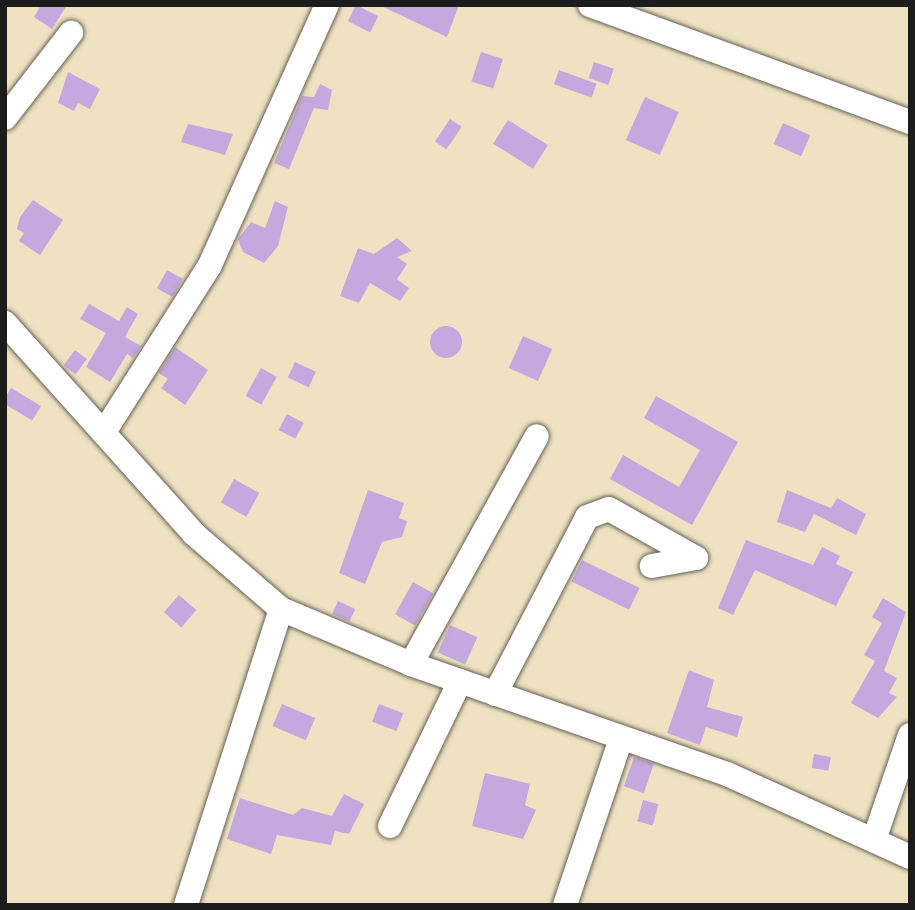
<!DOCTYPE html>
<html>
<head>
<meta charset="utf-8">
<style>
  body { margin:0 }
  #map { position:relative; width:915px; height:910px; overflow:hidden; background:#efe2c2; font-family:Sriracha,sans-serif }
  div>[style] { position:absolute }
  .building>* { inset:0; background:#c4a9de; transform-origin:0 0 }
  .round { border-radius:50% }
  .roads { filter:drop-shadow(0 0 2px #666156) drop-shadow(0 0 2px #666156) }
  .minor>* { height:24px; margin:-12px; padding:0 12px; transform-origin:12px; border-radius:12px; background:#fff }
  span { translate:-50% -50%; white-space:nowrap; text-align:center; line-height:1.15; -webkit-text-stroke:6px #fcf5e5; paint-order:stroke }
  .frame { position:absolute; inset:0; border:7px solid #1c1c1c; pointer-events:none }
</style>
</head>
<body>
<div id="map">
  <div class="building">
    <div style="clip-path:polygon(41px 5px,67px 5px,52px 29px,34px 17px)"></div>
    <div style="left:356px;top:5px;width:25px;height:18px;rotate:27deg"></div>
    <div style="clip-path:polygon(379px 5px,459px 5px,447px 37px)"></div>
    <div style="left:481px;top:52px;width:23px;height:31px;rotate:18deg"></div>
    <div style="left:594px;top:62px;width:21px;height:17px;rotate:19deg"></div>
    <div style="left:559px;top:70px;width:40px;height:15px;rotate:20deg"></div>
    <div style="clip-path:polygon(68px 72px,100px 89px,90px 109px,78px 103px,74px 111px,58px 103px)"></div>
    <div style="clip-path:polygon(320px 84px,332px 90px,328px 110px,314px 108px,289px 169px,274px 163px,302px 96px,314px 97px)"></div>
    <div style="left:645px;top:97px;width:37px;height:47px;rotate:24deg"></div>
    <div style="left:450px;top:119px;width:14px;height:27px;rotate:34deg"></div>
    <div style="left:508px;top:120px;width:47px;height:28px;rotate:32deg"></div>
    <div style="left:783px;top:123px;width:30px;height:23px;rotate:24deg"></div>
    <div style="clip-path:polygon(188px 124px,233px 134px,225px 155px,181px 142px)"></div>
    <div style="clip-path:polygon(33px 200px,63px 220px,40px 255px,19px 241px,24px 233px,17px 229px,20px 217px)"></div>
    <div style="clip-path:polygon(275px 201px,288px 207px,278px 246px,264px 263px,243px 252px,238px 239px,251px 222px,265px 228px)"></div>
    <div style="clip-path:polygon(397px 238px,412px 251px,397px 257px,407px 264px,397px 279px,409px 288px,400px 301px,370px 283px,359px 303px,340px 296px,358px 248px,374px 254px)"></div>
    <div style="left:167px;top:270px;width:18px;height:21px;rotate:29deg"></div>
    <div style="clip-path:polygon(89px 304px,119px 321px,127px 307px,138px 314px,125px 337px,141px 346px,133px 358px,127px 354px,110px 382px,86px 367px,106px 333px,80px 319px)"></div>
    <div class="round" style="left:430px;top:326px;width:32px;height:32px"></div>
    <div style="left:523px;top:336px;width:32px;height:35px;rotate:24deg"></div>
    <div style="clip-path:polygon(175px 347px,208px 370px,185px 405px,161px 388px,168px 379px,159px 373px)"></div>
    <div style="left:75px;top:350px;width:15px;height:19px;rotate:37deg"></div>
    <div style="left:295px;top:362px;width:23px;height:17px;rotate:25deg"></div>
    <div style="left:261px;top:368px;width:18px;height:32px;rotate:29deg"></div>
    <div style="left:11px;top:388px;width:35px;height:17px;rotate:31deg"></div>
    <div style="clip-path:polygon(656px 396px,738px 442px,692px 525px,610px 479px,623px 455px,679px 487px,700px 450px,644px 418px)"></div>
    <div style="left:287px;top:414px;width:19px;height:18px;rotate:28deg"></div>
    <div style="left:234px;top:479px;width:29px;height:27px;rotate:29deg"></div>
    <div style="clip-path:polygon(368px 490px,404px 503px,399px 518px,407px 521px,402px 537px,382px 542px,365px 584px,339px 573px)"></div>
    <div style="clip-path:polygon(787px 490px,831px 508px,837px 498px,866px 514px,856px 535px,814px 514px,805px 532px,777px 522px)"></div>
    <div style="clip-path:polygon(746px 540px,813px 565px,822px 547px,840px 556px,836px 564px,853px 572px,836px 606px,755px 570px,733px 615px,718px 608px)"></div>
    <div style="left:582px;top:560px;width:64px;height:24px;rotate:26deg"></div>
    <div style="left:413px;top:582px;width:23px;height:37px;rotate:29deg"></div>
    <div style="left:179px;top:595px;width:23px;height:23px;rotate:41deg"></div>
    <div style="clip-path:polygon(883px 598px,906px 612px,884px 671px,897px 678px,889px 693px,897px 697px,878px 718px,851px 703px,875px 661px,864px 655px,882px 623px,872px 617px)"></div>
    <div style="left:338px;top:601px;width:19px;height:14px;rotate:25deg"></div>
    <div style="left:450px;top:625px;width:30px;height:30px;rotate:24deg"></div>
    <div style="clip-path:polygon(689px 670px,714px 680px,707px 707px,743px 717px,737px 737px,706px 727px,700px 745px,667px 733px)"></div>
    <div style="left:282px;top:704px;width:36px;height:24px;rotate:23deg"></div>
    <div style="left:379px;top:704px;width:26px;height:19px;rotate:21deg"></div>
    <div style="left:814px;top:754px;width:17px;height:14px;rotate:10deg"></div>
    <div style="left:634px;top:757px;width:21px;height:31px;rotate:19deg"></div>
    <div style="clip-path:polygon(485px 773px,530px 784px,525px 805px,536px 810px,523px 839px,472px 826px)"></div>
    <div style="clip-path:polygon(344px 794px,364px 804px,349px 834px,335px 831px,331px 845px,277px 835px,271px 854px,227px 839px,240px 798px,293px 815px,302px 808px,332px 816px)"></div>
    <div style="left:643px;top:800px;width:16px;height:22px;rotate:15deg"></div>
  </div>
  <div class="roads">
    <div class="minor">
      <div style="left:590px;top:5px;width:341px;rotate:20.1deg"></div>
      <div style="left:5px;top:118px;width:108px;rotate:-52.2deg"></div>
      <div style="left:5px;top:323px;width:283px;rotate:48.1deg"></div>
      <div style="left:194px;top:534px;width:115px;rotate:40.8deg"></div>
      <div style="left:281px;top:609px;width:311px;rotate:107.8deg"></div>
      <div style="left:106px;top:429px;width:194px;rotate:-57.6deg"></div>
      <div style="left:210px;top:265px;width:285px;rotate:-65.8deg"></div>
      <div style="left:281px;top:609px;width:141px;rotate:22.9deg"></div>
      <div style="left:411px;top:664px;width:335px;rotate:19.2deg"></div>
      <div style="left:727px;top:774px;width:201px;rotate:24.4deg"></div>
      <div style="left:411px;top:664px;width:260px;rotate:-61.1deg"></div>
      <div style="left:495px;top:694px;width:199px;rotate:-62.5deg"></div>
      <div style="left:587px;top:517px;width:23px;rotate:-20deg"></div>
      <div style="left:609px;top:509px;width:100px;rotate:29.4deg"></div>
      <div style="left:696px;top:558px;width:45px;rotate:169.7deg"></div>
      <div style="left:390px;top:826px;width:161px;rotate:-64.2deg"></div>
      <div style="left:874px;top:840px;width:111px;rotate:-71.1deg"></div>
      <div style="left:565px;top:905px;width:175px;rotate:-71.4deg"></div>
    </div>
  </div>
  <div class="frame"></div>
</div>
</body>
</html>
